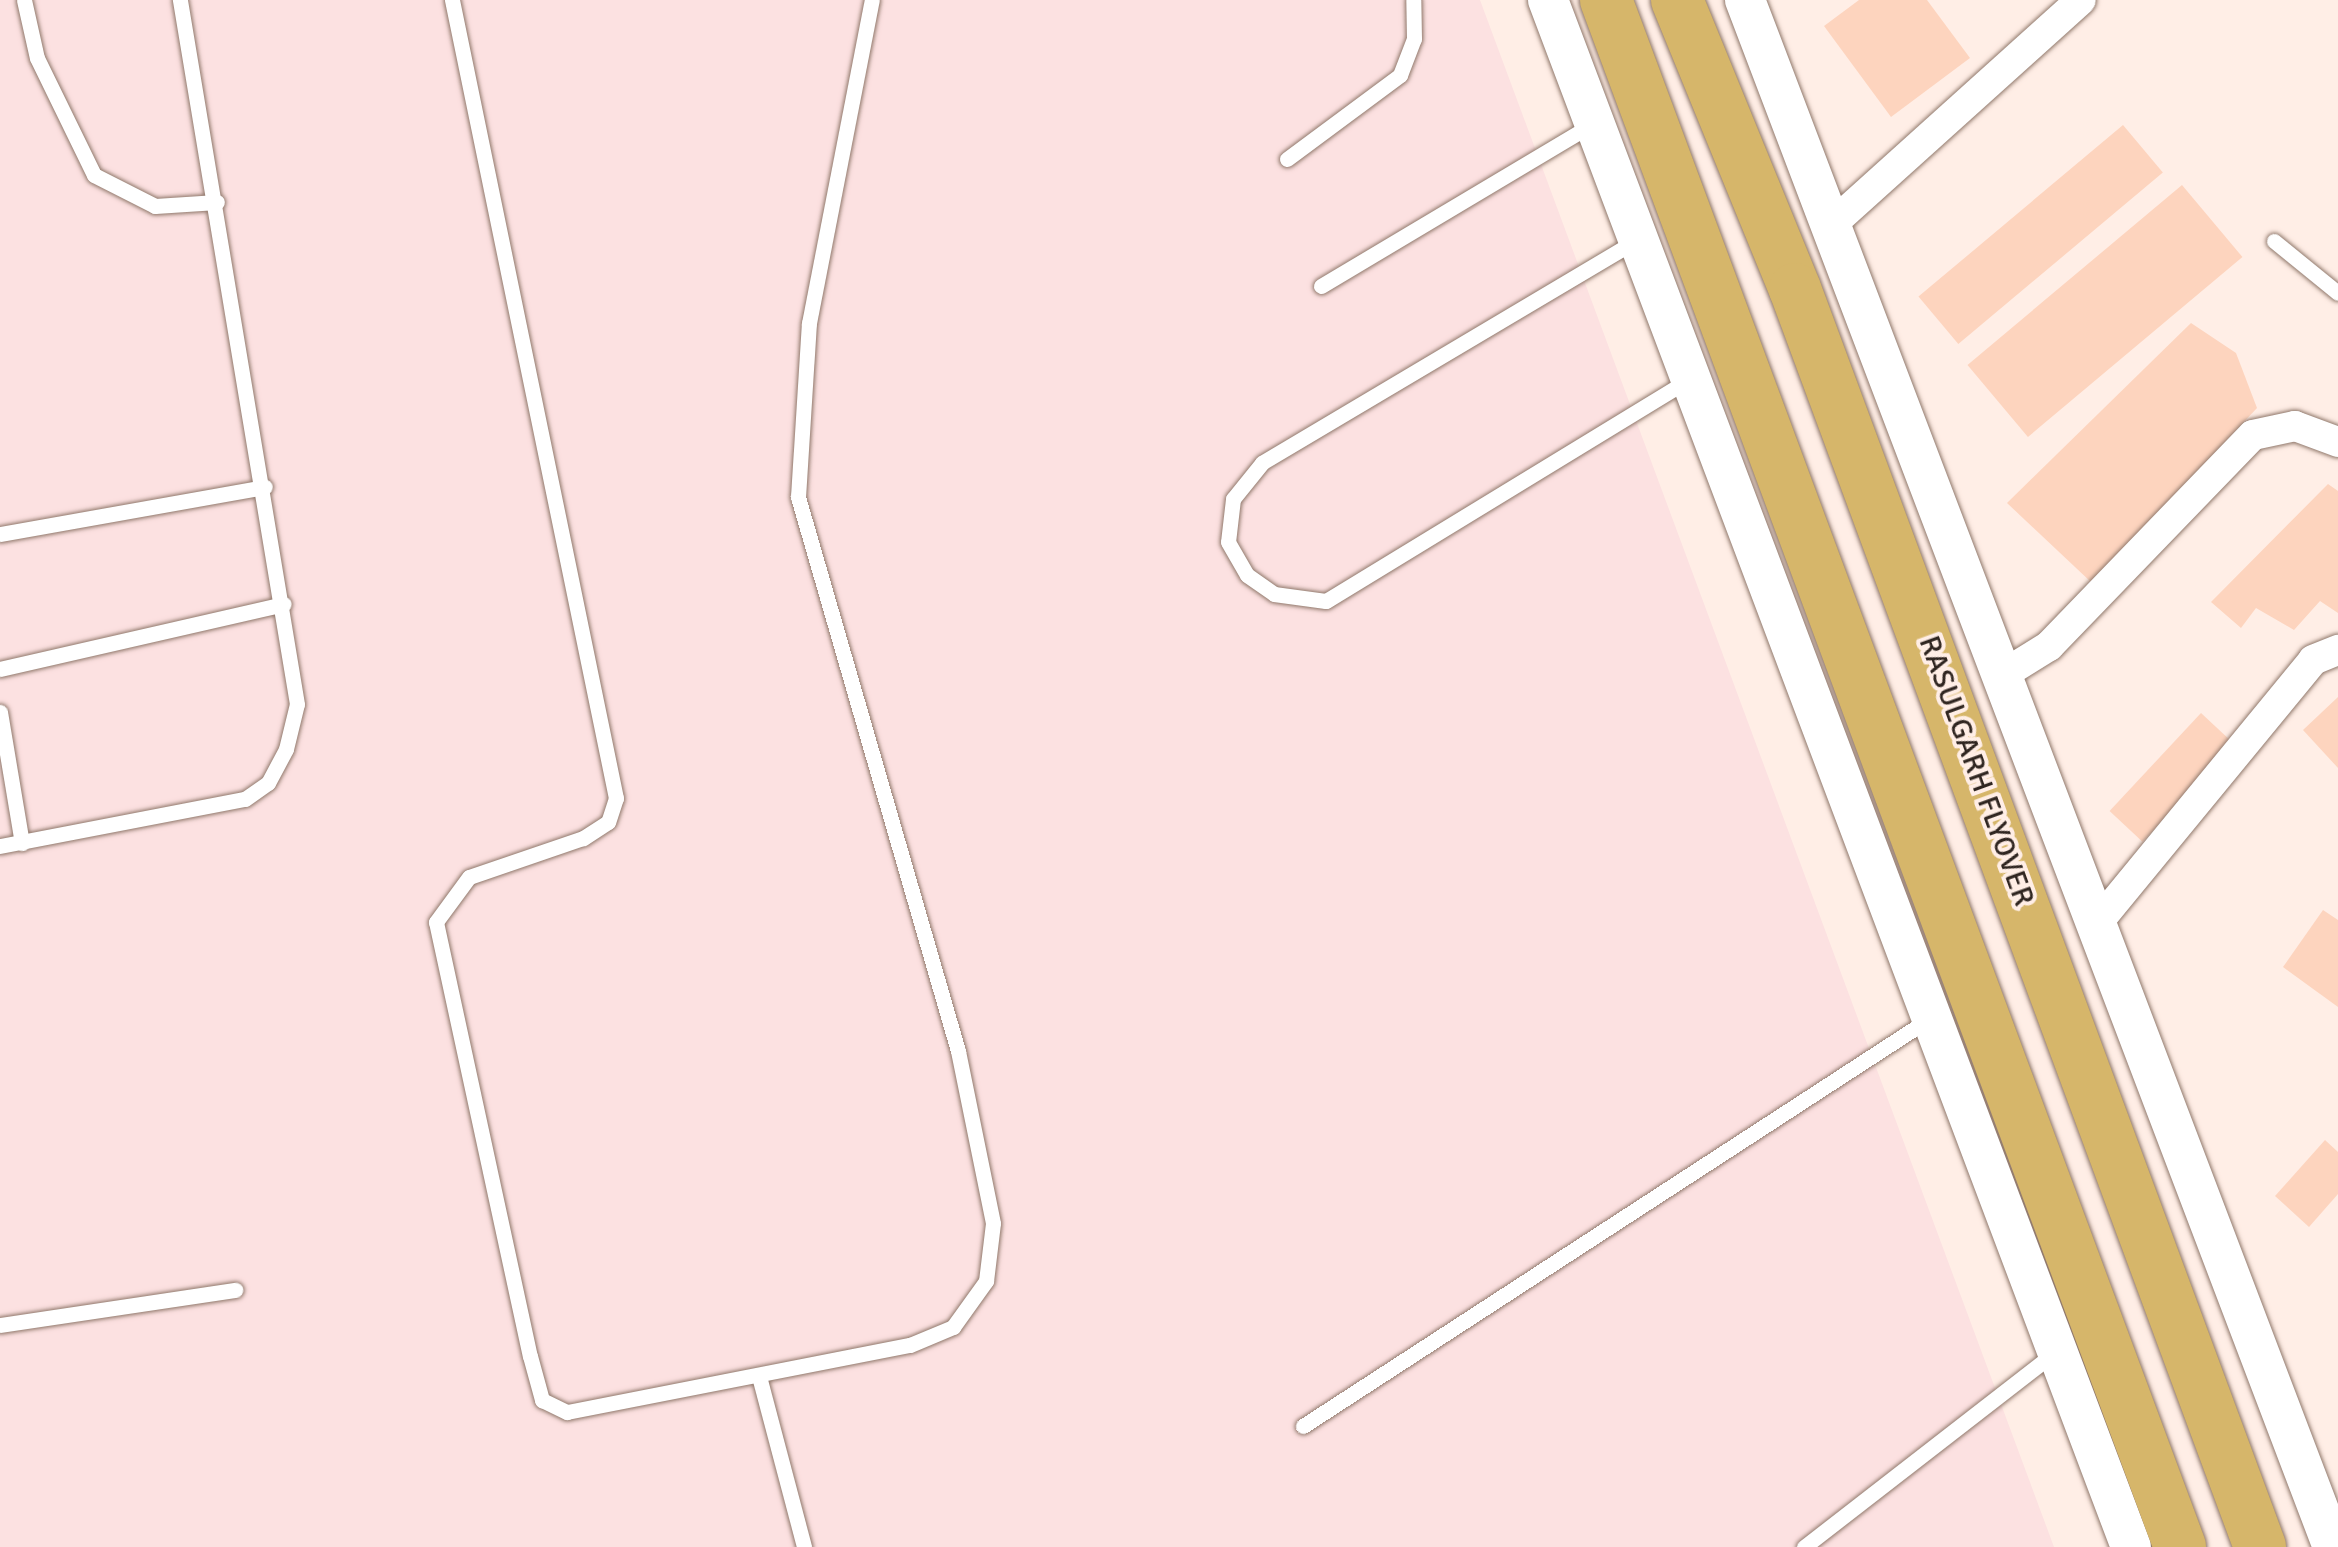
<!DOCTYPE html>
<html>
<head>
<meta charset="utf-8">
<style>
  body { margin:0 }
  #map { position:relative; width:2338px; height:1547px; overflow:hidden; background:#ffeee6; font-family:Signika,sans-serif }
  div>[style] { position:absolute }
  .industrial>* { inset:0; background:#fce1e1 }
  .building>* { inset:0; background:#fdd4be; transform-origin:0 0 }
  .roads { filter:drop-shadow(0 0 2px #90786b) drop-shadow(0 0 2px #90786b) }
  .service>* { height:15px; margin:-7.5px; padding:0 7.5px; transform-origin:7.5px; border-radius:7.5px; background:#fff }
  .minor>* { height:30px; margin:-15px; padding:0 15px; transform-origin:15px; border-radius:15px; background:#fff }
  .tertiary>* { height:40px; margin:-20px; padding:0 20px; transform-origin:20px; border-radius:20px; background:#fff }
  .trunk>* { height:52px; margin:-26px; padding:0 26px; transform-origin:26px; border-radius:26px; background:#d6b66a }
  span { translate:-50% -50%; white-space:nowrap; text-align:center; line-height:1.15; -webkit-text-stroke:8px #ffeee6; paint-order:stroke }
  .street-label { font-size:30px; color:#2f2520 }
</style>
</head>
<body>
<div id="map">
  <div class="industrial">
    <div style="clip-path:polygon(0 0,1480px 0,2054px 1547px,0 1547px)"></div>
  </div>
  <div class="building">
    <div style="clip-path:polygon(1859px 0,1927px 0,1970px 58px,1891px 117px,1824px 26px)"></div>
    <div style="left:2123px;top:125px;width:62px;height:267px;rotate:50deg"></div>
    <div style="left:2182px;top:185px;width:94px;height:280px;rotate:50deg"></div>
    <div style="clip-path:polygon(2191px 323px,2236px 353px,2257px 408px,2092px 583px,2007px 503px)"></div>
    <div style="clip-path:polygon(2328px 484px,2338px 491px,2338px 613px,2320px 601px,2294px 630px,2256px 608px,2241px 628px,2211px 602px)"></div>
    <div style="clip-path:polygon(2338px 697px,2338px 768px,2303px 730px)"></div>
    <div style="left:2201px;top:713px;width:45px;height:134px;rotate:43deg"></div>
    <div style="clip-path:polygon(2323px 910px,2338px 920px,2338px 1007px,2283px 967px)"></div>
    <div style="clip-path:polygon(2325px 1140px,2338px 1152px,2338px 1194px,2309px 1227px,2275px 1196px)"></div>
  </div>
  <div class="roads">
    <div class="service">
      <div style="left:24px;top:0;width:59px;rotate:77.4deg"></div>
      <div style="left:37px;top:58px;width:130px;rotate:64deg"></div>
      <div style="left:94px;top:175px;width:68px;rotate:26.9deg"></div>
      <div style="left:155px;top:206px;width:62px;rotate:-3.7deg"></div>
      <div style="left:452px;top:0;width:815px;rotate:78.39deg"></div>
      <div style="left:616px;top:798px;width:25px;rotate:108deg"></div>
      <div style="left:608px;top:822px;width:30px;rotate:147deg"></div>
      <div style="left:583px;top:838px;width:120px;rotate:161.1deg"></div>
      <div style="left:469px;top:877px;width:56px;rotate:126.3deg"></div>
      <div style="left:436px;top:922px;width:444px;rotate:77.8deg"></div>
      <div style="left:530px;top:1356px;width:46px;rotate:74.7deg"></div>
      <div style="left:542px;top:1400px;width:28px;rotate:26deg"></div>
      <div style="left:567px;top:1412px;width:349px;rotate:-11.1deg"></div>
      <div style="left:910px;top:1345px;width:47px;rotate:-22.7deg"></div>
      <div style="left:953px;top:1327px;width:57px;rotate:-54.3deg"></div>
      <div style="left:986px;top:1281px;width:58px;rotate:-83.1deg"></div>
      <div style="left:993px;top:1223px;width:176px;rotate:-101.5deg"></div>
      <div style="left:958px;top:1051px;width:577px;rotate:-106.11deg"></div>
      <div style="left:798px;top:497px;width:174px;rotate:-86.4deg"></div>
      <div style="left:809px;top:323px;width:329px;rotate:-79deg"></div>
      <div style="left:1287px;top:159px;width:141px;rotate:-36.6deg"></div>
      <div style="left:1400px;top:75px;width:39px;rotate:-69deg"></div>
      <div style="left:1414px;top:39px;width:39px;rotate:-91deg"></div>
      <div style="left:1637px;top:240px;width:436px;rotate:149.3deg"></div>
      <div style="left:1262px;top:463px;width:46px;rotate:128.9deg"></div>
      <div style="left:1233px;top:499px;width:43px;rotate:96.6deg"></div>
      <div style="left:1228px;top:542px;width:38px;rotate:60deg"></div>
      <div style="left:1247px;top:575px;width:33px;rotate:35deg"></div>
      <div style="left:1274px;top:594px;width:52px;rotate:7.7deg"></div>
      <div style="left:1326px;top:601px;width:426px;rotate:-31.4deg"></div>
      <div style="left:2274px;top:241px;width:82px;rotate:39.1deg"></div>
      <div style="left:1321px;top:286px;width:317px;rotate:-30.8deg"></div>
      <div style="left:0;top:534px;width:269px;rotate:-10.1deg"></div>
      <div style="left:0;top:669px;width:291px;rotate:-12.9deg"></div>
      <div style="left:0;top:712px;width:133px;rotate:80.5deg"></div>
      <div style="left:0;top:846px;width:249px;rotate:-10.9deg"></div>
      <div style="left:245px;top:799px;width:28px;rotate:-35deg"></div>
      <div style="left:268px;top:783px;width:38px;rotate:-62deg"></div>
      <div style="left:286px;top:749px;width:46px;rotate:-76.3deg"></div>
      <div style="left:297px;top:704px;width:714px;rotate:-99.44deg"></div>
      <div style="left:0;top:1325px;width:238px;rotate:-8.5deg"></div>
      <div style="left:760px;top:1380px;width:173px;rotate:75.2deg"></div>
      <div style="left:1303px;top:1426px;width:747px;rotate:-33.03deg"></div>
      <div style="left:1804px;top:1547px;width:318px;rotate:-37.8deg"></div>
    </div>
    <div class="minor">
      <div style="left:1831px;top:225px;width:336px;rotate:-42deg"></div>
      <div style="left:1999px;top:677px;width:59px;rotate:-31.8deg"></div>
      <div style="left:2049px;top:646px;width:293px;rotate:-46deg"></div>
      <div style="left:2253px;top:435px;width:43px;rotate:-12.1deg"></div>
      <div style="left:2295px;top:426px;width:46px;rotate:20.4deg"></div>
      <div style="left:2094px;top:927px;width:345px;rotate:-50.6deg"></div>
      <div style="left:2313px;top:660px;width:27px;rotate:-22deg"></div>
    </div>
    <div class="tertiary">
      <div style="left:1548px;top:0;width:1653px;rotate:69.35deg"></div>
      <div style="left:1745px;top:0;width:1655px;rotate:69.19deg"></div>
    </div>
    <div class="trunk">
      <div style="left:1606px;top:0;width:1650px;rotate:69.64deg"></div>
      <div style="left:1677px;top:0;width:312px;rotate:67.8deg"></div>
      <div style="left:1795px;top:289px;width:1341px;rotate:69.71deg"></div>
    </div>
  </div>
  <div class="street-label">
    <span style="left:1976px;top:771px;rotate:70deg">RASULGARH FLYOVER</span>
  </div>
</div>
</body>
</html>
